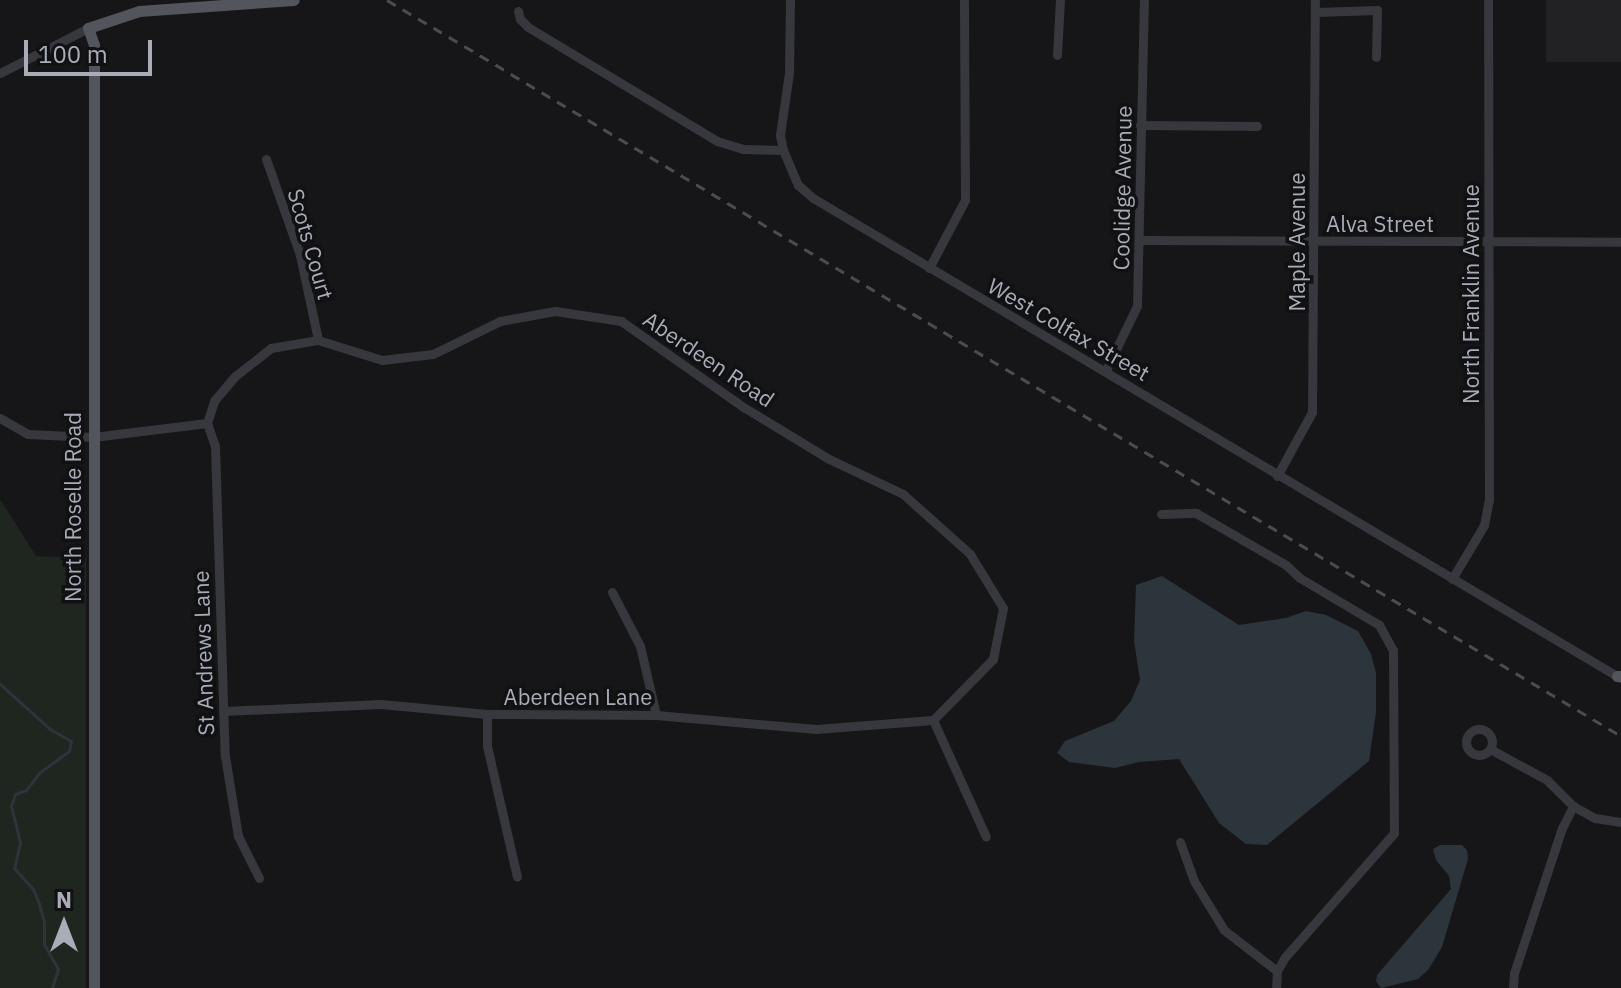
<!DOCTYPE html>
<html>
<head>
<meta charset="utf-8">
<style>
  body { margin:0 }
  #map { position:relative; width:1621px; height:988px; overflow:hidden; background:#161618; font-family:"IBM Plex Sans",sans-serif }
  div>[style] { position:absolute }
  .built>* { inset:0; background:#222225; transform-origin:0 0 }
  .green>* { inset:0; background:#1e261f }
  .water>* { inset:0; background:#2c353c }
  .stream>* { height:3px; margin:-1.5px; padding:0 1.5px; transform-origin:1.5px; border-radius:1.5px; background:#2c353c }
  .minor>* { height:9px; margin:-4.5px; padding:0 4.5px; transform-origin:4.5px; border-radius:4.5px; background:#37383d }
  .minor>.ring { margin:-4.5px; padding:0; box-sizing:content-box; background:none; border:9px solid #37383d; border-radius:50% }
  .major>* { height:11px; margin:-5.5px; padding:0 5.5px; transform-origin:5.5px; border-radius:5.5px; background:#53555c }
  .rail>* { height:3px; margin-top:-1.5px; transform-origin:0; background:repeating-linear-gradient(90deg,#4a4c52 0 10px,transparent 0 18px) }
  span { translate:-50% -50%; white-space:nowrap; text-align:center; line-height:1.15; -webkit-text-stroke:7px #111113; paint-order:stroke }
  .street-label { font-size:22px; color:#a8adb8 }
  .north { position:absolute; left:24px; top:884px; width:80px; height:80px; -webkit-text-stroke:6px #111113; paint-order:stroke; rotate:0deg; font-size:22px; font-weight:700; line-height:32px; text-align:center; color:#a8adb8 }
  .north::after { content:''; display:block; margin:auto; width:28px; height:36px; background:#a8adb8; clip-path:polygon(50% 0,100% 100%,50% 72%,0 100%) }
  .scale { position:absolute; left:24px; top:40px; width:128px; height:36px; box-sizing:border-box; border:4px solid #a8adb8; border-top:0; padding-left:10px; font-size:24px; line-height:28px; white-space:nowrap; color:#a8adb8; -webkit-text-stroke:6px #111113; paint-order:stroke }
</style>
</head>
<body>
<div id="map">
  <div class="built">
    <div style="left:1546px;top:0;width:75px;height:62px"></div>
  </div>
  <div class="green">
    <div style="clip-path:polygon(0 499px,36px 556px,86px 558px,86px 988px,0 988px)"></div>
  </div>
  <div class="water">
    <div style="clip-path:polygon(1162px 576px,1239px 625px,1286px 618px,1306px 611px,1326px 615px,1358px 631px,1371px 654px,1376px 673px,1376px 712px,1369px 761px,1267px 845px,1246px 844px,1219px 823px,1179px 759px,1139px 762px,1115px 768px,1069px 762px,1057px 753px,1065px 741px,1114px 721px,1131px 701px,1140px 680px,1134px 641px,1136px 585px)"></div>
    <div style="clip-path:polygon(1440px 845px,1462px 845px,1467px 850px,1468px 859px,1442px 947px,1428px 970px,1418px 979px,1381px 988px,1376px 981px,1377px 975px,1451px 889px,1449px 876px,1436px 860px,1433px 849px)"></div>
  </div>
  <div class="stream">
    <div style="left:0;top:684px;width:67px;rotate:42deg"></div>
    <div style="left:50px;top:729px;width:24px;rotate:30deg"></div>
    <div style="left:71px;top:741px;width:10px;rotate:101deg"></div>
    <div style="left:69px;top:751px;width:36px;rotate:144deg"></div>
    <div style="left:40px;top:772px;width:23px;rotate:128deg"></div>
    <div style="left:26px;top:790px;width:12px;rotate:160deg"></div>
    <div style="left:15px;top:794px;width:13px;rotate:108deg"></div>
    <div style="left:11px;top:806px;width:38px;rotate:76deg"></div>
    <div style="left:20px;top:843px;width:26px;rotate:103deg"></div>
    <div style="left:14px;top:868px;width:28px;rotate:48deg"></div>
    <div style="left:33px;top:889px;width:16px;rotate:68deg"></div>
    <div style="left:39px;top:904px;width:19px;rotate:74deg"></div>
    <div style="left:44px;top:922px;width:22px;rotate:90deg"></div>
    <div style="left:44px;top:944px;width:29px;rotate:61deg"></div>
    <div style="left:58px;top:969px;width:20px;rotate:108deg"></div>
  </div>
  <div class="minor">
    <div style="left:790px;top:0;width:73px;rotate:90.8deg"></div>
    <div style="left:789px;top:73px;width:63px;rotate:98.3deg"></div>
    <div style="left:780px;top:135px;width:15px;rotate:79deg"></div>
    <div style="left:783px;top:150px;width:38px;rotate:67deg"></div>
    <div style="left:798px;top:185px;width:20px;rotate:41deg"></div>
    <div style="left:813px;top:198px;width:939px;rotate:30.74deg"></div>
    <div style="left:518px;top:11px;width:8px;rotate:76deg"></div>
    <div style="left:520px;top:19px;width:11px;rotate:45deg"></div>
    <div style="left:528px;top:27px;width:221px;rotate:31.1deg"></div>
    <div style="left:717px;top:141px;width:27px;rotate:17deg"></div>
    <div style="left:743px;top:149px;width:40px;rotate:1.4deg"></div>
    <div style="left:1315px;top:12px;width:62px;rotate:-1.8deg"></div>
    <div style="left:1377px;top:10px;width:47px;rotate:91.2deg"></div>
    <div style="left:1057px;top:55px;width:55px;rotate:-86.9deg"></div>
    <div style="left:0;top:73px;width:99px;rotate:-27.1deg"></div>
    <div style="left:1140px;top:125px;width:117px;rotate:0.5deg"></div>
    <div style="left:266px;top:159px;width:102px;rotate:70.5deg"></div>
    <div style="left:300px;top:255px;width:87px;rotate:78deg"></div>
    <div style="left:1140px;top:240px;width:481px;rotate:0.2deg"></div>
    <div style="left:929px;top:268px;width:77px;rotate:-62.1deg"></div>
    <div style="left:965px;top:200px;width:200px;rotate:-90.3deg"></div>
    <div style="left:1106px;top:370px;width:71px;rotate:-64.2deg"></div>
    <div style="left:1137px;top:306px;width:306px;rotate:-88.7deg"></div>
    <div style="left:0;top:418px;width:32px;rotate:30deg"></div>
    <div style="left:28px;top:434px;width:65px;rotate:2.6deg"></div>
    <div style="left:93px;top:437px;width:115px;rotate:-7deg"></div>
    <div style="left:207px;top:423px;width:23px;rotate:-72deg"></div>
    <div style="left:214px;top:401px;width:31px;rotate:-50deg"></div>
    <div style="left:234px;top:377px;width:47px;rotate:-38.1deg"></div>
    <div style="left:271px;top:348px;width:48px;rotate:-9.7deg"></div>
    <div style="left:318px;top:340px;width:67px;rotate:17.4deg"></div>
    <div style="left:382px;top:360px;width:51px;rotate:-6.7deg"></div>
    <div style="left:433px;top:354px;width:75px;rotate:-26.2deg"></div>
    <div style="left:500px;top:321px;width:56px;rotate:-10.3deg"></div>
    <div style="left:555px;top:311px;width:67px;rotate:8.6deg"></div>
    <div style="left:621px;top:321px;width:151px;rotate:35.1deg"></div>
    <div style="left:745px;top:408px;width:98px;rotate:31.3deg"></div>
    <div style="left:829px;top:459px;width:82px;rotate:25.3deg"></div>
    <div style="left:903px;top:494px;width:90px;rotate:41.8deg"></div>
    <div style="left:970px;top:554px;width:63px;rotate:58.6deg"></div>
    <div style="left:1003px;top:608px;width:52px;rotate:101.1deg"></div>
    <div style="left:993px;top:659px;width:86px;rotate:134.5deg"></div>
    <div style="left:207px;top:423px;width:24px;rotate:71deg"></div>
    <div style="left:215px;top:446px;width:310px;rotate:88.2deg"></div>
    <div style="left:225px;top:756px;width:81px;rotate:80.8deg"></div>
    <div style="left:238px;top:836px;width:47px;rotate:63.4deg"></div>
    <div style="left:1277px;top:476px;width:73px;rotate:-61.3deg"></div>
    <div style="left:1312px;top:412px;width:412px;rotate:-89.6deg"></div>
    <div style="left:1161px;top:514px;width:35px;rotate:-2deg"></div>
    <div style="left:1196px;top:513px;width:104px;rotate:30deg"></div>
    <div style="left:1286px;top:565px;width:19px;rotate:43deg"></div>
    <div style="left:1300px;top:578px;width:92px;rotate:30.7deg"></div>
    <div style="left:1379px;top:625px;width:29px;rotate:61deg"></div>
    <div style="left:1393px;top:650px;width:183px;rotate:89.7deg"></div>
    <div style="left:1394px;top:833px;width:165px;rotate:131.3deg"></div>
    <div style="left:1285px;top:957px;width:16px;rotate:120deg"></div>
    <div style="left:1277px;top:971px;width:17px;rotate:93deg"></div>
    <div style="left:1452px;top:579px;width:63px;rotate:-59.3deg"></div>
    <div style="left:1484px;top:525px;width:25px;rotate:-79deg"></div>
    <div style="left:1489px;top:500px;width:500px;rotate:-90.11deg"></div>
    <div style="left:612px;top:592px;width:61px;rotate:62.6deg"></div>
    <div style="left:640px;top:646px;width:71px;rotate:76.9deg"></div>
    <div style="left:223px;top:711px;width:158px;rotate:-2.5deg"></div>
    <div style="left:381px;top:704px;width:106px;rotate:5.4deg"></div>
    <div style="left:487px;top:714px;width:169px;rotate:0.3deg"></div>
    <div style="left:656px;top:715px;width:161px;rotate:5deg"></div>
    <div style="left:816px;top:729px;width:117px;rotate:-4.4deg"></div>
    <div style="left:487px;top:714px;width:32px;rotate:90deg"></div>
    <div style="left:487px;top:746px;width:134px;rotate:77.1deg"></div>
    <div style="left:933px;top:720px;width:128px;rotate:65.6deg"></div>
    <div class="ring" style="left:1466px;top:729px;width:17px;height:17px"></div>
    <div style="left:1490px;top:749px;width:65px;rotate:28.5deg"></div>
    <div style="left:1547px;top:780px;width:37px;rotate:45deg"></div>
    <div style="left:1573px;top:806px;width:25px;rotate:29deg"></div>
    <div style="left:1595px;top:818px;width:26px;rotate:9deg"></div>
    <div style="left:1180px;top:842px;width:41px;rotate:70.3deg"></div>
    <div style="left:1194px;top:881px;width:57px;rotate:58.5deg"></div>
    <div style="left:1224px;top:930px;width:67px;rotate:37.7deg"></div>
    <div style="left:1513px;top:988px;width:15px;rotate:-86deg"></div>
    <div style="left:1514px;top:973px;width:153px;rotate:-71.7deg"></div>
    <div style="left:1562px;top:828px;width:25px;rotate:-63deg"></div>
  </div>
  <div class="major">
    <div style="left:1617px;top:676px;width:4px"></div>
    <div style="left:94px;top:988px;width:943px;rotate:-90deg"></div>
    <div style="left:94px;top:45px;width:18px;rotate:-109deg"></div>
    <div style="left:88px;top:28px;width:54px;rotate:-18.4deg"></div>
    <div style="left:139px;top:11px;width:155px;rotate:-4.1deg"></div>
  </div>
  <div class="rail">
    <div style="left:387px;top:0;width:1437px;rotate:30.81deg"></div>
  </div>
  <div class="street-label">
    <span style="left:1122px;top:188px;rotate:-89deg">Coolidge Avenue</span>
    <span style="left:1380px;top:224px">Alva Street</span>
    <span style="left:1297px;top:242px;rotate:-90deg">Maple Avenue</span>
    <span style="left:311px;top:244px;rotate:74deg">Scots Court</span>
    <span style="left:1471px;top:294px;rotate:-90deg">North Franklin Avenue</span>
    <span style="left:1069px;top:329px;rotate:30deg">West Colfax Street</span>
    <span style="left:709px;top:359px;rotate:34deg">Aberdeen Road</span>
    <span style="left:73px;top:507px;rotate:-90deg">North Roselle Road</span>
    <span style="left:203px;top:653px;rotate:-92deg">St Andrews Lane</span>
    <span style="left:578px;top:697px">Aberdeen Lane</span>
  </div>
  <div class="north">N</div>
  <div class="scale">100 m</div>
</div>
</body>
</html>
